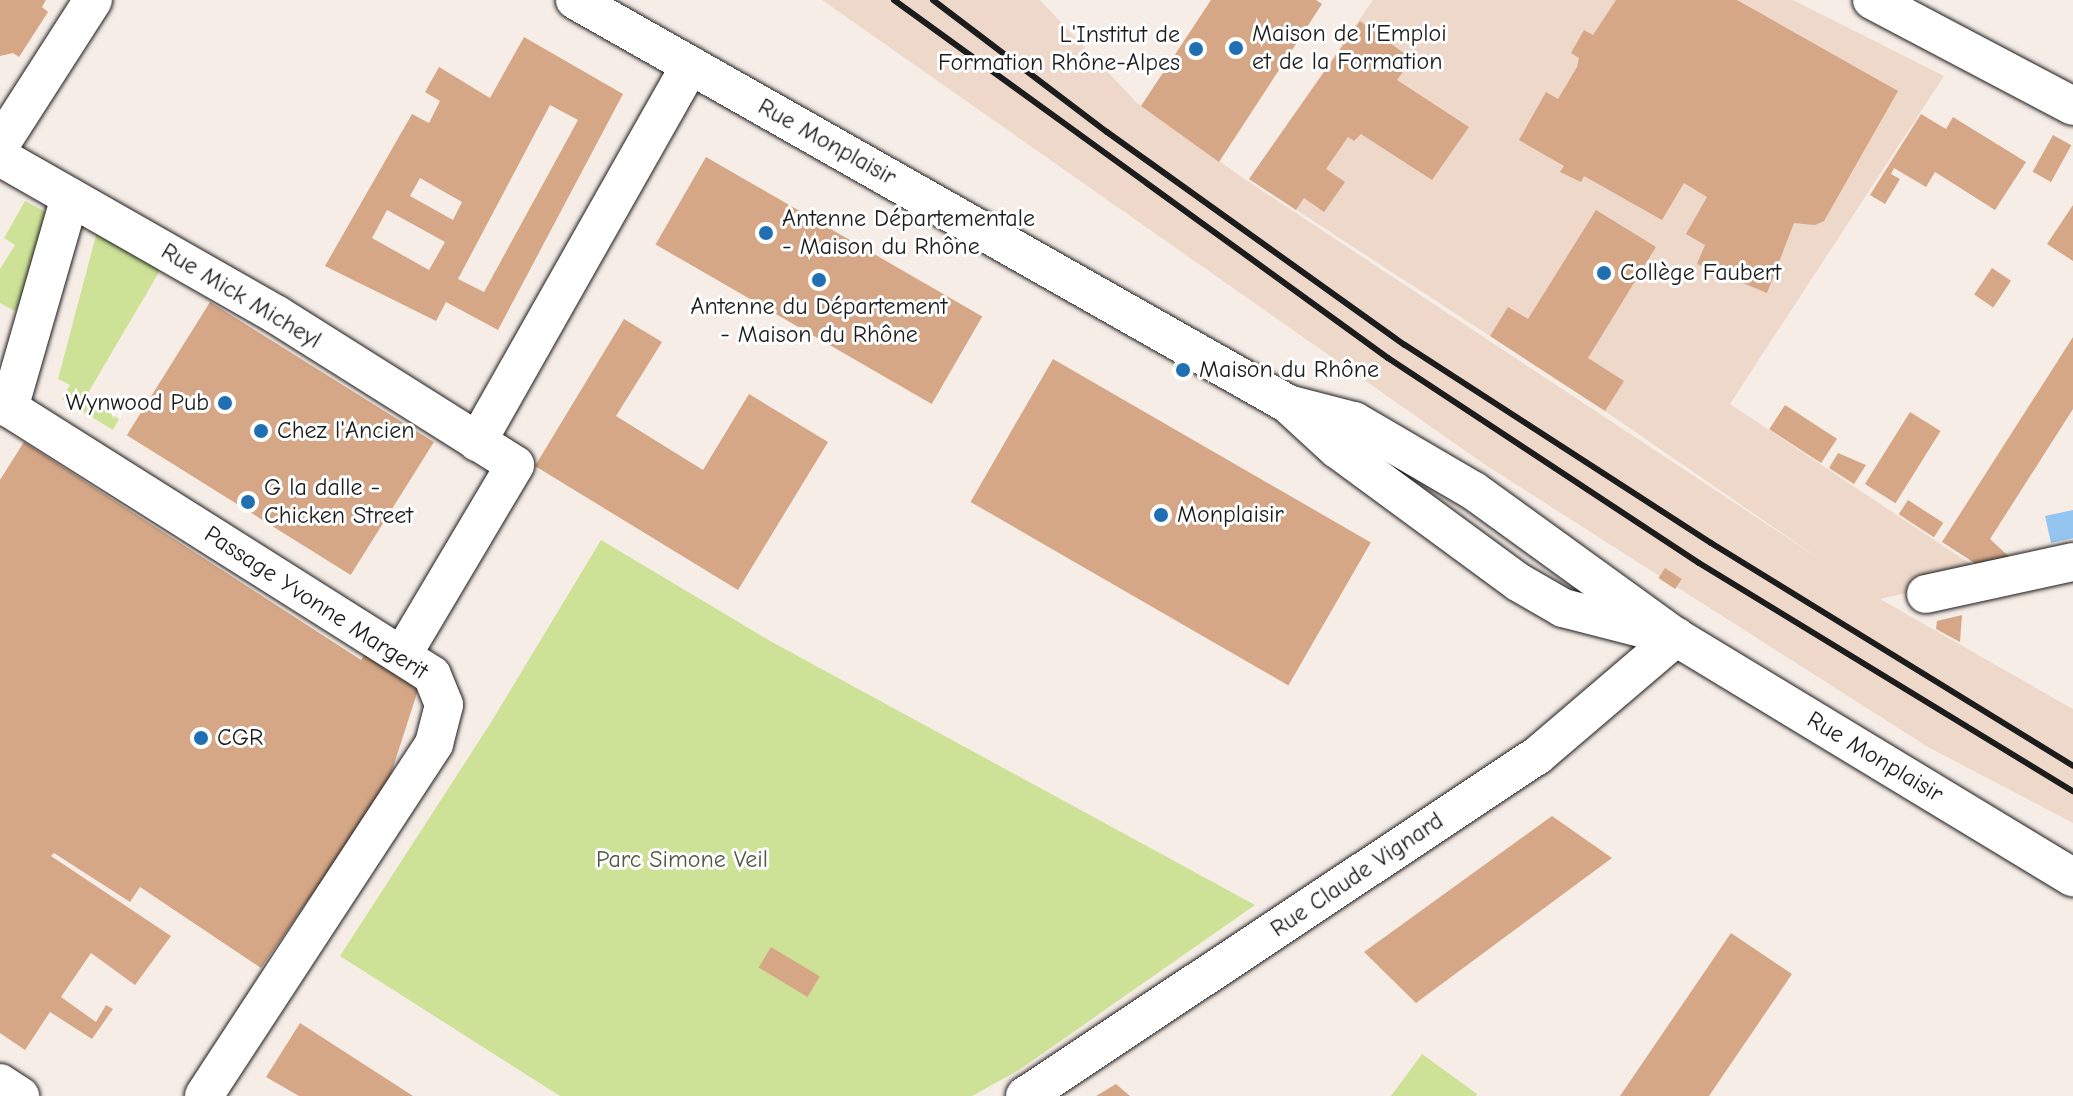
<!DOCTYPE html>
<html>
<head>
<meta charset="utf-8">
<style>
  body { margin:0 }
  #map { position:relative; width:2073px; height:1096px; overflow:hidden; background:#f7ede7; font-family:"Comic Neue",sans-serif }
  div>[style] { position:absolute }
  .built>* { inset:0; background:#edd8ca }
  .green>* { inset:0; background:#cde297 }
  .water>* { inset:0; background:#94c5f0 }
  .building>* { inset:0; background:#d5a787; transform-origin:0 0 }
  .roads { filter:drop-shadow(0 0 2px #1c1c1c) drop-shadow(0 0 2px #1c1c1c) }
  .minor>* { height:38px; margin:-19px; padding:0 19px; transform-origin:19px; border-radius:19px; background:#fff }
  .rail>* { height:6px; margin:-3px; padding:0 3px; transform-origin:3px; border-radius:3px; background:#1c1c1c }
  .dots>* { width:22px; height:22px; translate:-50% -50%; box-sizing:border-box; border:4px solid #fff; border-radius:50% }
  span { translate:-50% -50%; white-space:nowrap; text-align:center; line-height:1.15; -webkit-text-stroke:6px #fff; paint-order:stroke }
  .poi-label { font-size:24px; color:#1c1c1c }
  .left { translate:0 -50%; text-align:left }
  .right { translate:-100% -50%; text-align:right }
  .street-label { font-size:24px; color:#1c1c1c }
  .park-label { font-size:24px; color:#515741 }
</style>
</head>
<body>
<div id="map">
  <div class="built">
    <div style="clip-path:polygon(822px 0,1040px 0,1137px 103px,1246px 180px,1824px 562px,1605px 411px,1249px 179px,1373px 0,1793px 0,1944px 76px,1730px 404px,1987px 575px,1880px 599px,2073px 709px,2073px 823px,1928px 747px,1487px 466px)"></div>
  </div>
  <div class="green">
    <div style="clip-path:polygon(25px 201px,46px 212px,23px 298px,15px 311px,0 303px,0 269px,15px 245px,4px 238px)"></div>
    <div style="clip-path:polygon(99px 224px,162px 260px,158px 274px,85px 398px,119px 419px,113px 430px,62px 399px,70px 385px,58px 379px)"></div>
    <div style="clip-path:polygon(601px 540px,772px 642px,1255px 905px,1019px 1070px,972px 1096px,560px 1096px,340px 956px,490px 724px)"></div>
    <div style="clip-path:polygon(1422px 1054px,1477px 1094px,1476px 1096px,1391px 1096px)"></div>
  </div>
  <div class="water">
    <div style="clip-path:polygon(2073px 510px,2073px 538px,2051px 543px,2045px 516px)"></div>
  </div>
  <div class="building">
    <div style="clip-path:polygon(0 0,46px 0,42px 7px,48px 12px,19px 57px,13px 53px,0 56px)"></div>
    <div style="clip-path:polygon(1211px 0,1316px 0,1322px 4px,1219px 162px,1141px 106px)"></div>
    <div style="clip-path:polygon(1616px 0,1737px 0,1898px 91px,1824px 221px,1815px 225px,1794px 223px,1767px 293px,1697px 264px,1705px 245px,1686px 234px,1707px 197px,1684px 183px,1662px 220px,1584px 176px,1581px 182px,1560px 172px,1564px 166px,1519px 140px,1546px 92px,1558px 99px,1577px 67px,1579px 58px,1571px 53px,1584px 30px,1593px 35px)"></div>
    <div style="clip-path:polygon(1360px 21px,1412px 59px,1397px 80px,1469px 127px,1432px 180px,1361px 134px,1354px 141px,1348px 137px,1326px 169px,1345px 182px,1324px 212px,1304px 198px,1296px 210px,1249px 179px)"></div>
    <div style="clip-path:polygon(evenodd,524px 37px,623px 94px,498px 330px,446px 302px,436px 321px,325px 266px,412px 114px,429px 123px,440px 101px,425px 92px,439px 67px,490px 98px,524px 37px,550px 105px,578px 120px,484px 292px,458px 279px,550px 105px,524px 37px,420px 178px,462px 202px,453px 220px,410px 196px,420px 178px,524px 37px,387px 210px,445px 242px,429px 270px,372px 238px,387px 210px)"></div>
    <div style="clip-path:polygon(1921px 114px,1946px 129px,1953px 117px,2026px 162px,1995px 210px,1935px 172px,1926px 187px,1894px 168px,1891px 174px,1900px 179px,1885px 204px,1870px 195px)"></div>
    <div style="left:2053px;top:135px;width:21px;height:42px;rotate:29deg"></div>
    <div style="left:706px;top:157px;width:319px;height:101px;rotate:30deg"></div>
    <div style="clip-path:polygon(2073px 205px,2073px 261px,2047px 244px)"></div>
    <div style="clip-path:polygon(1596px 210px,1656px 247px,1588px 358px,1624px 381px,1605px 411px,1490px 336px,1508px 307px,1528px 319px)"></div>
    <div style="left:1992px;top:268px;width:23px;height:32px;rotate:34deg"></div>
    <div style="left:210px;top:302px;width:264px;height:157px;rotate:32deg"></div>
    <div style="clip-path:polygon(624px 319px,662px 342px,616px 416px,703px 470px,749px 394px,828px 442px,738px 590px,535px 466px)"></div>
    <div style="clip-path:polygon(2073px 337px,2073px 409px,1990px 539px,2019px 566px,1990px 573px,1942px 542px)"></div>
    <div style="left:1053px;top:359px;width:367px;height:165px;rotate:30deg"></div>
    <div style="left:1785px;top:405px;width:62px;height:29px;rotate:33deg"></div>
    <div style="left:1910px;top:412px;width:36px;height:85px;rotate:32deg"></div>
    <div style="clip-path:polygon(24px 442px,361px 660px,365px 654px,418px 690px,387px 786px,261px 968px,140px 887px,130px 902px,54px 853px,51px 856px,171px 936px,135px 985px,91px 953px,61px 997px,96px 1022px,106px 1005px,113px 1009px,92px 1039px,50px 1012px,25px 1050px,0 1033px,0 480px)"></div>
    <div style="clip-path:polygon(1838px 453px,1866px 465px,1854px 484px,1829px 468px)"></div>
    <div style="left:1908px;top:500px;width:42px;height:17px;rotate:33deg"></div>
    <div style="left:1665px;top:568px;width:20px;height:12px;rotate:33deg"></div>
    <div style="clip-path:polygon(1962px 615px,1960px 642px,1936px 629px,1937px 621px)"></div>
    <div style="clip-path:polygon(1552px 816px,1612px 858px,1416px 1003px,1364px 952px)"></div>
    <div style="clip-path:polygon(1731px 933px,1792px 974px,1709px 1096px,1620px 1096px)"></div>
    <div style="left:771px;top:947px;width:57px;height:24px;rotate:31deg"></div>
    <div style="clip-path:polygon(300px 1023px,413px 1096px,299px 1096px,266px 1077px)"></div>
    <div style="clip-path:polygon(1116px 1084px,1130px 1096px,1096px 1096px)"></div>
  </div>
  <div class="roads">
    <div class="minor">
      <div style="left:575px;top:0;width:820px;rotate:29.54deg"></div>
      <div style="left:1288px;top:404px;width:67px;rotate:42.6deg"></div>
      <div style="left:1337px;top:449px;width:225px;rotate:36.3deg"></div>
      <div style="left:1518px;top:582px;width:52px;rotate:30deg"></div>
      <div style="left:1563px;top:608px;width:117px;rotate:14.4deg"></div>
      <div style="left:1872px;top:0;width:227px;rotate:27.8deg"></div>
      <div style="left:0;top:145px;width:172px;rotate:-57.3deg"></div>
      <div style="left:0;top:157px;width:319px;rotate:29.7deg"></div>
      <div style="left:277px;top:315px;width:281px;rotate:32.2deg"></div>
      <div style="left:515px;top:465px;width:221px;rotate:120.7deg"></div>
      <div style="left:70px;top:197px;width:220px;rotate:106.1deg"></div>
      <div style="left:9px;top:408px;width:500px;rotate:32.26deg"></div>
      <div style="left:432px;top:675px;width:32px;rotate:68deg"></div>
      <div style="left:444px;top:705px;width:40px;rotate:104.4deg"></div>
      <div style="left:434px;top:744px;width:420px;rotate:123.2deg"></div>
      <div style="left:1291px;top:405px;width:65px;rotate:14.3deg"></div>
      <div style="left:1354px;top:421px;width:139px;rotate:30.3deg"></div>
      <div style="left:1474px;top:491px;width:249px;rotate:35.9deg"></div>
      <div style="left:1676px;top:637px;width:464px;rotate:31.2deg"></div>
      <div style="left:477px;top:442px;width:433px;rotate:-60.5deg"></div>
      <div style="left:1926px;top:594px;width:150px;rotate:-12.3deg"></div>
      <div style="left:0;top:1083px;width:24px;rotate:33deg"></div>
      <div style="left:1025px;top:1096px;width:616px;rotate:-33.61deg"></div>
      <div style="left:1538px;top:755px;width:182px;rotate:-40.5deg"></div>
    </div>
  </div>
  <div class="rail">
    <div style="left:894px;top:0;width:610px;rotate:35.93deg"></div>
    <div style="left:1388px;top:358px;width:372px;rotate:33.4deg"></div>
    <div style="left:1699px;top:563px;width:438px;rotate:31.4deg"></div>
    <div style="left:933px;top:0;width:218px;rotate:37.2deg"></div>
    <div style="left:1107px;top:132px;width:366px;rotate:35.6deg"></div>
    <div style="left:1405px;top:345px;width:364px;rotate:32.9deg"></div>
    <div style="left:1711px;top:543px;width:425px;rotate:31.6deg"></div>
  </div>
  <div class="dots">
    <div style="left:1236px;top:48px;background:#1f6fb2"></div>
    <div style="left:1196px;top:49px;background:#1f6fb2"></div>
    <div style="left:766px;top:233px;background:#1f6fb2"></div>
    <div style="left:1604px;top:273px;background:#1f6fb2"></div>
    <div style="left:819px;top:280px;background:#1f6fb2"></div>
    <div style="left:1183px;top:370px;background:#1f6fb2"></div>
    <div style="left:225px;top:403px;background:#1f6fb2"></div>
    <div style="left:261px;top:431px;background:#1f6fb2"></div>
    <div style="left:248px;top:502px;background:#1f6fb2"></div>
    <div style="left:1161px;top:515px;background:#1f6fb2"></div>
    <div style="left:201px;top:738px;background:#1f6fb2"></div>
  </div>
  <div class="poi-label">
    <span class="left" style="left:1252px;top:48px">Maison de l’Emploi<br>et de la Formation</span>
    <span class="right" style="left:1180px;top:49px">L'Institut de<br>Formation Rhône-Alpes</span>
    <span class="left" style="left:782px;top:233px">Antenne Départementale<br>- Maison du Rhône</span>
    <span class="left" style="left:1620px;top:273px">Collège Faubert</span>
    <span style="left:819px;top:321px">Antenne du Département<br>- Maison du Rhône</span>
    <span class="left" style="left:1199px;top:370px">Maison du Rhône</span>
    <span class="right" style="left:209px;top:403px">Wynwood Pub</span>
    <span class="left" style="left:277px;top:431px">Chez l'Ancien</span>
    <span class="left" style="left:264px;top:502px">G la dalle -<br>Chicken Street</span>
    <span class="left" style="left:1177px;top:515px">Monplaisir</span>
    <span class="left" style="left:217px;top:738px">CGR</span>
  </div>
  <div class="street-label">
    <span style="left:827px;top:142px;rotate:29deg">Rue Monplaisir</span>
    <span style="left:241px;top:296px;rotate:31deg">Rue Mick Micheyl</span>
    <span style="left:316px;top:603px;rotate:33deg">Passage Yvonne Margerit</span>
    <span style="left:1875px;top:757px;rotate:31deg">Rue Monplaisir</span>
    <span style="left:1357px;top:875px;rotate:-34deg">Rue Claude Vignard</span>
  </div>
  <div class="park-label">
    <span style="left:682px;top:860px">Parc Simone Veil</span>
  </div>
</div>
</body>
</html>
